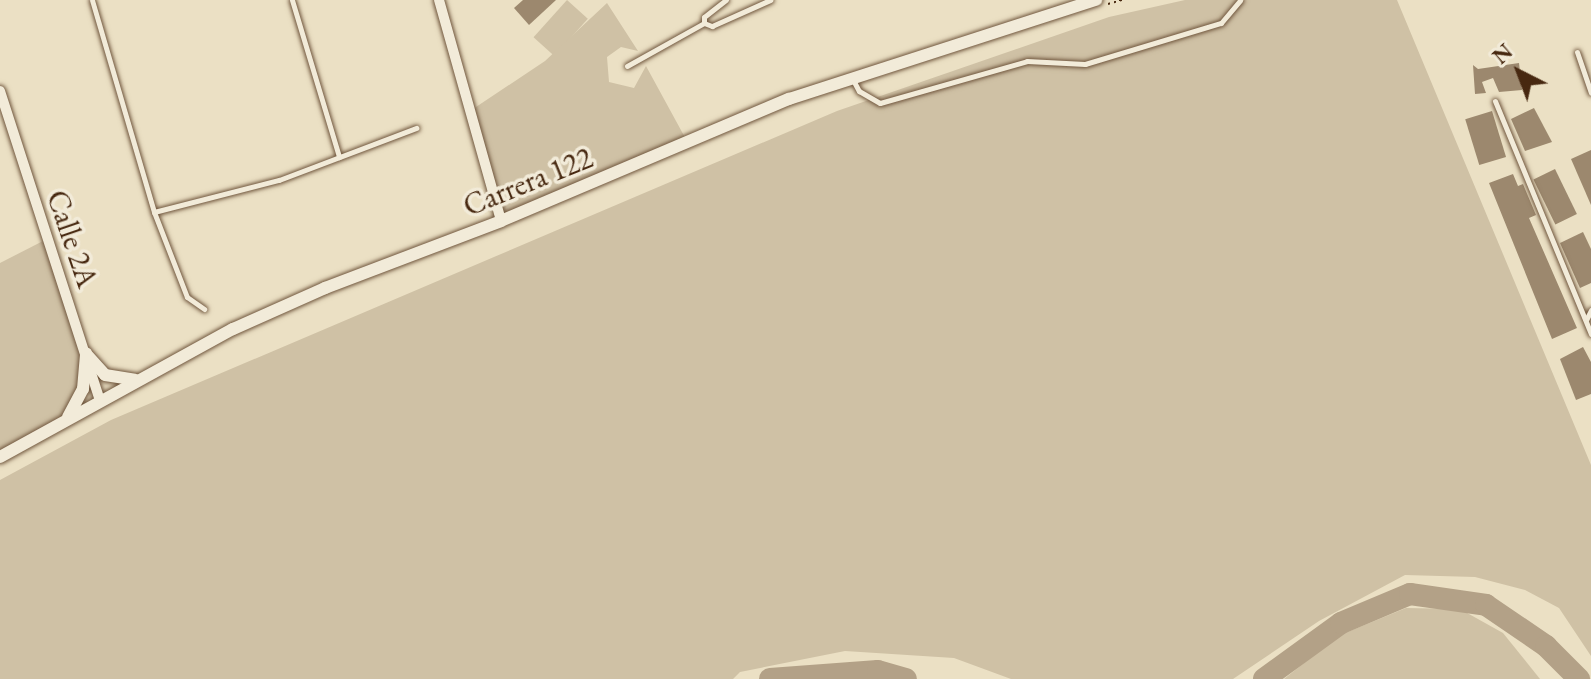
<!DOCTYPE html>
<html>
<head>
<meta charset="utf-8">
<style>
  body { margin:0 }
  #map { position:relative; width:1591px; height:679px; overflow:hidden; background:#ebe0c4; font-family:"EB Garamond",serif }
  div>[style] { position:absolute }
  .green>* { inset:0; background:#cfc1a5; transform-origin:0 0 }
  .river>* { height:22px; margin:-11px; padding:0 11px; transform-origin:11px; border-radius:11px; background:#b3a187 }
  .building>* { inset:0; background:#9c886e; transform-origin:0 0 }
  .path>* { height:2px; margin-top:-1px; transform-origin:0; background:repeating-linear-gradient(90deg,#472810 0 2px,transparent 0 6px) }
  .roads { filter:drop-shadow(0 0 2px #70563d) drop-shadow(0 0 2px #70563d) }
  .service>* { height:5px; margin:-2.5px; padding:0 2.5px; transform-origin:2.5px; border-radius:2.5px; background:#f2ebd9 }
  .minor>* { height:10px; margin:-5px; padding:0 5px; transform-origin:5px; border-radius:5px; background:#f2ebd9 }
  .tertiary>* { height:12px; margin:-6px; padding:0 6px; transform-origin:6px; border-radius:6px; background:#f2ebd9 }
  span { translate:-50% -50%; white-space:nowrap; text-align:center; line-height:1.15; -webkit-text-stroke:7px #f2ebd9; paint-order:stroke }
  .street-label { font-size:30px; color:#472810 }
  .north { position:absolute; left:1479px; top:32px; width:80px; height:80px; -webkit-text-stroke:6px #f2ebd9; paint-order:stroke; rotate:318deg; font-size:22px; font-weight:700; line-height:32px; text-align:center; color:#472810 }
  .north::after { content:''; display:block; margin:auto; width:28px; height:36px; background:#472810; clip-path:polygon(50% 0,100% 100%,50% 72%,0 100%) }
</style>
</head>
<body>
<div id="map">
  <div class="green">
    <div style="left:567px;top:0;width:28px;height:50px;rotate:42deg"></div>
    <div style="clip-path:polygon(1185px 0,1397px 0,1591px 465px,1591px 656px,1559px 608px,1525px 590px,1475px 577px,1405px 575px,1319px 621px,1233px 679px,1011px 679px,954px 658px,845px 651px,740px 672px,733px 679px,0 679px,0 480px,111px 420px,837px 111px,1109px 17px)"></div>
    <div style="clip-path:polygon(607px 3px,638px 51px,621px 47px,607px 57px,609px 82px,634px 88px,646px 66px,688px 143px,501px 221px,470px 111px,545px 61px)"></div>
    <div style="clip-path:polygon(45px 240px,88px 371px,65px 421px,0 457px,0 263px)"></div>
    <div style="clip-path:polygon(1406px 608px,1460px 609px,1503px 633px,1540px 679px,1284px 679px,1338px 636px)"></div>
  </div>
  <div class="river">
    <div style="left:770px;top:679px;width:108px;rotate:-4.2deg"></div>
    <div style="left:878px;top:671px;width:29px;rotate:16deg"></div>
    <div style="left:1264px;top:679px;width:95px;rotate:-36deg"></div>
    <div style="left:1341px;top:623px;width:75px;rotate:-22.8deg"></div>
    <div style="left:1410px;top:594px;width:77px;rotate:8.2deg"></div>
    <div style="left:1486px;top:605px;width:73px;rotate:34.3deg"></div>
    <div style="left:1546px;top:646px;width:47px;rotate:45deg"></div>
  </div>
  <div class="building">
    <div style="clip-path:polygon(523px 0,556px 0,529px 25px,514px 8px)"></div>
    <div style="clip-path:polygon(1519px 63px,1522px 90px,1499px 92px,1493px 78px,1482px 82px,1486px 93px,1475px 94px,1473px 65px,1478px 69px)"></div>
    <div style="clip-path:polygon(1534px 108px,1552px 142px,1525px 151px,1511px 119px)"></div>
    <div style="left:1492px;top:111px;width:48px;height:28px;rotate:73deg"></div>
    <div style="clip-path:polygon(1591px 150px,1591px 205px,1571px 159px)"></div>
    <div style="left:1555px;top:169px;width:50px;height:24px;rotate:64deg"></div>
    <div style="clip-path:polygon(1513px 174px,1518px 186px,1523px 184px,1536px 215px,1529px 218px,1577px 328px,1552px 339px,1489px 183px)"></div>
    <div style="clip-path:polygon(1583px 232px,1591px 249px,1591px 283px,1580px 288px,1560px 243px)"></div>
    <div style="clip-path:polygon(1583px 347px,1591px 362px,1591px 394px,1576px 400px,1560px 359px)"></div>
  </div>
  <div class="path">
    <div style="left:1108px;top:4px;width:15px;rotate:-16deg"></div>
  </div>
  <div class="roads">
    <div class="service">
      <div style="left:92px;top:0;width:221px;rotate:73.7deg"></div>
      <div style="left:154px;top:212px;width:91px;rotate:68.8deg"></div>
      <div style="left:187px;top:297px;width:21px;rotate:35deg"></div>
      <div style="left:292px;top:0;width:164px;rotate:73.3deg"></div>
      <div style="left:704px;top:23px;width:9px;rotate:21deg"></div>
      <div style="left:712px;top:26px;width:64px;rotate:-24.1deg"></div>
      <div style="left:1577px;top:52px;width:43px;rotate:71.1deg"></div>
      <div style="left:627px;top:66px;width:88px;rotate:-29.2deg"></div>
      <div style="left:704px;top:23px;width:6px;rotate:-90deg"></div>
      <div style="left:704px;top:17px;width:28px;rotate:-38deg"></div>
      <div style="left:852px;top:78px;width:15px;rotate:62deg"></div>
      <div style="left:859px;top:91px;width:24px;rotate:30deg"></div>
      <div style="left:880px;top:103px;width:153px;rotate:-15.9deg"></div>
      <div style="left:1027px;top:61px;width:58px;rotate:3deg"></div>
      <div style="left:1085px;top:64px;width:142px;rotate:-16.8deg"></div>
      <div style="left:1221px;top:23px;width:30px;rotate:-50deg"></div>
      <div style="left:1495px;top:101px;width:252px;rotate:67.6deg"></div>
      <div style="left:154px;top:212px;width:129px;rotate:-14.4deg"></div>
      <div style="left:279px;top:180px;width:147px;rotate:-20.8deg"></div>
      <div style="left:1586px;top:320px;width:11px;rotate:-63deg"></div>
    </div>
    <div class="minor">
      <div style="left:439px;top:0;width:230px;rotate:74.3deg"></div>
      <div style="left:0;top:91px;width:326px;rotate:72.1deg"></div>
    </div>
    <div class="tertiary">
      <div style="left:88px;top:356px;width:25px;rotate:48deg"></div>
      <div style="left:105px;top:375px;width:30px;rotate:9deg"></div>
      <div style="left:68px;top:417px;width:32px;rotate:-62deg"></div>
      <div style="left:83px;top:389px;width:36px;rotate:-85deg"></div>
      <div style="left:0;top:457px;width:266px;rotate:-28.8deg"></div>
      <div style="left:233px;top:329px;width:101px;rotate:-24deg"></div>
      <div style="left:325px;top:288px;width:188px;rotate:-20.8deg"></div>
      <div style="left:501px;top:221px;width:313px;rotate:-23deg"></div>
      <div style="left:789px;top:99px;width:323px;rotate:-17.9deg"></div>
    </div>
  </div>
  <div class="street-label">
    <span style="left:528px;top:182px;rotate:-22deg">Carrera 122</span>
    <span style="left:72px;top:239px;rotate:71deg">Calle 2A</span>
  </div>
  <div class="north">N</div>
</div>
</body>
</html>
